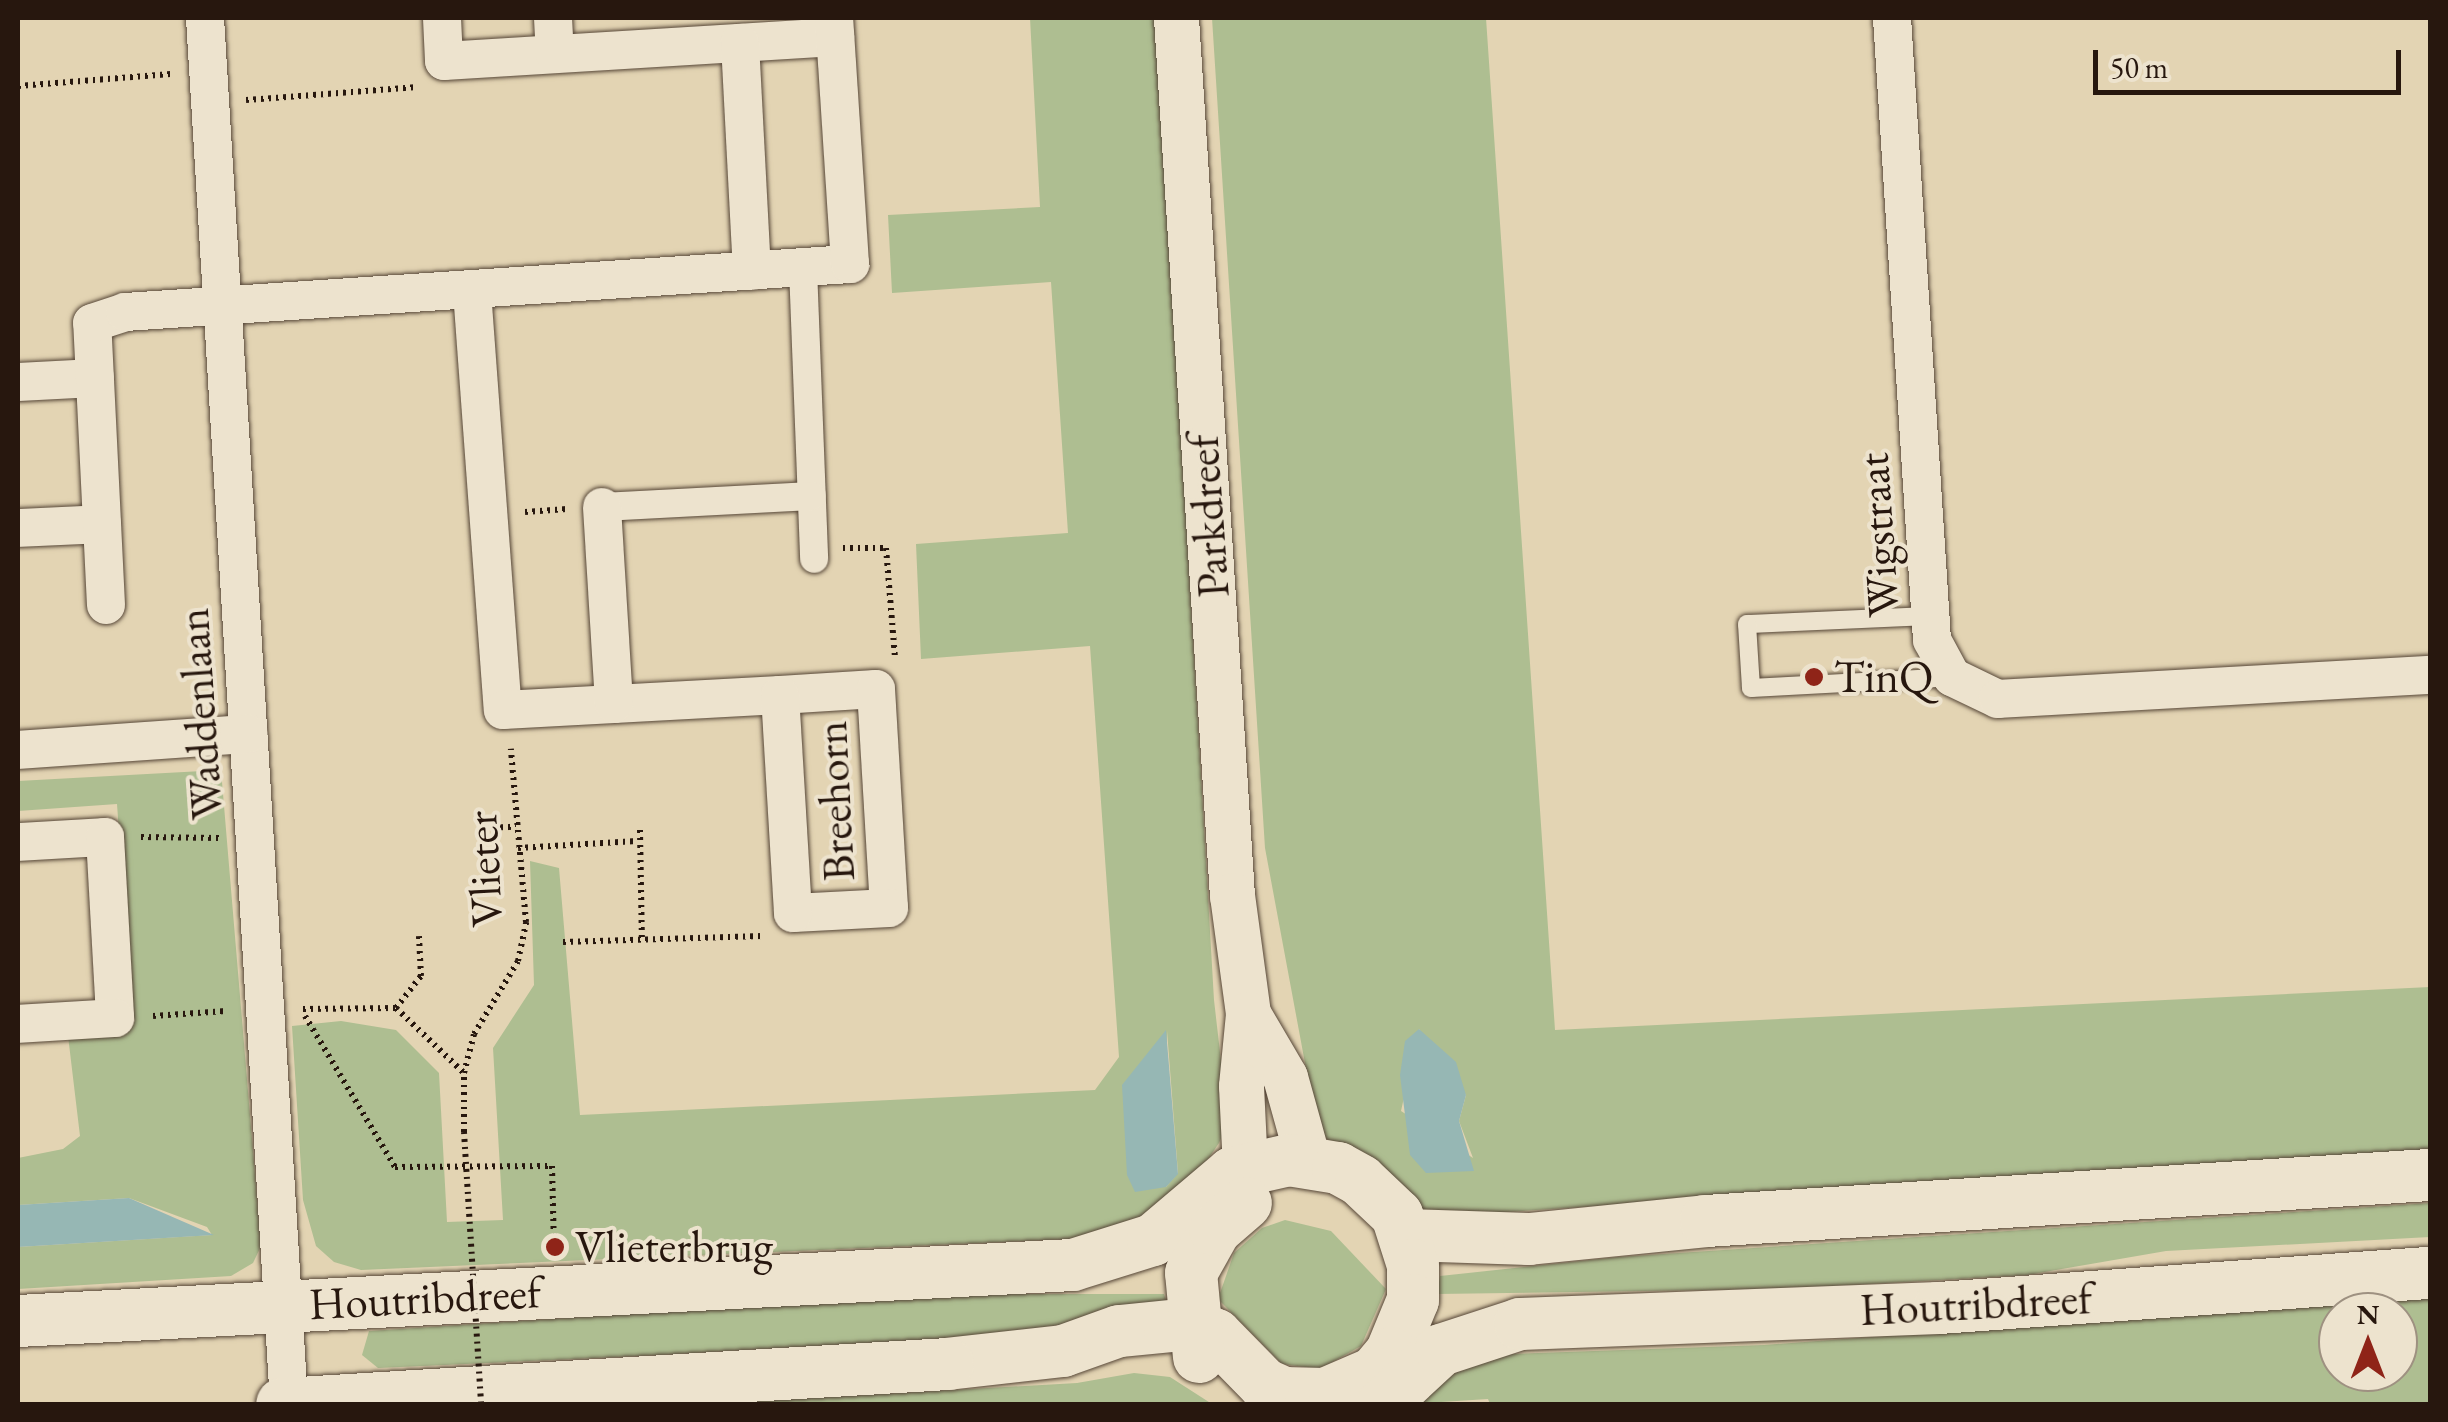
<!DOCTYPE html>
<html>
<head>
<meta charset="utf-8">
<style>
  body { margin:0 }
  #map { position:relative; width:2448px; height:1422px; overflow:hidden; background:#e3d4b3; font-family:"EB Garamond",serif }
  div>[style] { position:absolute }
  .green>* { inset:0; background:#aebe91 }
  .water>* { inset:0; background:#96b7b4 }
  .path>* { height:6px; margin-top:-3px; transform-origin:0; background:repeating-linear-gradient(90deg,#27170e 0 2.5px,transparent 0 7.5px) }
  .roads { filter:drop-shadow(0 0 2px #564637) drop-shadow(0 0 2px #564637) }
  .service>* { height:18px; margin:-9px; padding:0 9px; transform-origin:9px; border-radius:9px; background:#ede3ce }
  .pedestrian>* { height:28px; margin:-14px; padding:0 14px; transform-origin:14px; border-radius:14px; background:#ede3ce }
  .minor>* { height:38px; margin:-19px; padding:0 19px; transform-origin:19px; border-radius:19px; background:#ede3ce }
  .tertiary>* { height:45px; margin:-22.5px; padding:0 22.5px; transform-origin:22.5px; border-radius:22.5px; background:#ede3ce }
  .secondary>* { height:52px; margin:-26px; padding:0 26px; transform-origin:26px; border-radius:26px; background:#ede3ce }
  .path-bridge>* { height:6px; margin-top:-3px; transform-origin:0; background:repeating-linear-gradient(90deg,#27170e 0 2.5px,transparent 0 7.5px) }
  .dots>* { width:28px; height:28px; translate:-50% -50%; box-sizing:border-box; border:5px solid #ede3ce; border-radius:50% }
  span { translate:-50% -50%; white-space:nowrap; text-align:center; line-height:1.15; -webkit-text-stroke:8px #ede3ce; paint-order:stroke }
  .street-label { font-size:45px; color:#27170e }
  .poi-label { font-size:45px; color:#27170e }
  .left { translate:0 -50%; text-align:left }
  .frame { position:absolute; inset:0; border:20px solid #27170e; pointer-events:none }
  .north { position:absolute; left:2318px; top:1292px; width:100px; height:100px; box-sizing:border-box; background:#ede3ce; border:2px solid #9e9181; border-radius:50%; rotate:0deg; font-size:28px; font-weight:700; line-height:40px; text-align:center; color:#27170e }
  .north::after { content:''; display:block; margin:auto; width:35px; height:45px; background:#8f2418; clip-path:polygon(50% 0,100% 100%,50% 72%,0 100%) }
  .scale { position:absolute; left:2093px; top:50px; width:308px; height:45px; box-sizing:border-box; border:5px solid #27170e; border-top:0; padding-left:12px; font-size:30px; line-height:35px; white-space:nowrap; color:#27170e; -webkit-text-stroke:8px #ede3ce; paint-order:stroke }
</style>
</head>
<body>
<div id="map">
  <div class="green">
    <div style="clip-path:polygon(evenodd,1030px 18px,1157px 18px,1214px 1000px,1228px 1122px,1219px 1143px,1200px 1171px,1131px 1229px,1069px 1239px,361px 1270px,334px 1262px,316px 1246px,303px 1200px,292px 1026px,341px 1021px,396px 1030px,439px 1073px,447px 1222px,503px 1220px,493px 1048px,534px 985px,530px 861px,559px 868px,580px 1115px,1095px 1090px,1119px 1057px,1090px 646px,921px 659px,916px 544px,1068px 533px,1051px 282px,892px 293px,888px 215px,1040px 207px,1030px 18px,1167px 1031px,1178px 1173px,1166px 1187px,1167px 1031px)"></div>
    <div style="clip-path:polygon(evenodd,1212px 18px,1486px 18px,1555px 1030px,2430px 987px,2430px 1153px,1426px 1217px,1325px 1137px,1315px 1117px,1265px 848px,1212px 18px,1419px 1029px,1466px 1095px,1459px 1121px,1473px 1158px,1401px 1111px,1419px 1029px)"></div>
    <div style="clip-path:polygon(221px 770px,261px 1246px,253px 1263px,231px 1276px,18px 1289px,18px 1247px,212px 1235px,207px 1227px,129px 1198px,18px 1205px,18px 1158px,63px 1149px,80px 1136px,66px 1019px,132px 1014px,117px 804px,18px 811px,18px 781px)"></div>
    <div style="clip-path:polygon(2430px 1203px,2430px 1237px,2166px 1251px,2027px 1275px,1781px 1289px,1437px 1294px,1440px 1276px,1618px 1257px)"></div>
    <div style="clip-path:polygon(1285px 1220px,1331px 1231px,1386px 1289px,1361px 1346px,1320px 1369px,1282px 1364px,1218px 1299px,1234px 1253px,1262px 1228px)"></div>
    <div style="clip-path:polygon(933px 1294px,1164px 1294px,1168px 1309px,984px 1336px,659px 1355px,378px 1368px,362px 1355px,369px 1331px)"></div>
    <div style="clip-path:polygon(evenodd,2430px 1295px,2430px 1404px,1490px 1404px,1488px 1399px,1410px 1404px,1482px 1355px,1764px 1345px,2430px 1295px,2338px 1312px,2398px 1312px,2398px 1372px,2338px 1372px,2338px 1312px)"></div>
    <div style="clip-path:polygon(1134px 1373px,1170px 1377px,1212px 1404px,708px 1404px,1077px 1383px)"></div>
  </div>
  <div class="water">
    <div style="clip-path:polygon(1419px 1029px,1456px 1062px,1466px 1095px,1459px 1121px,1474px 1171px,1426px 1173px,1410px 1155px,1400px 1075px,1405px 1041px)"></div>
    <div style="clip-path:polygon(1166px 1030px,1178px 1174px,1166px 1187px,1135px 1192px,1127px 1175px,1122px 1085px)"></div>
    <div style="clip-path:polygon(129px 1198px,214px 1235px,18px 1247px,18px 1205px)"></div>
  </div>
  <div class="path">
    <div style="left:18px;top:86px;width:153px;rotate:-4.5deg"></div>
    <div style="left:246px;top:100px;width:172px;rotate:-4.3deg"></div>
    <div style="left:525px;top:512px;width:42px;rotate:-4.1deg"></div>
    <div style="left:843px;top:548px;width:43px"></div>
    <div style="left:886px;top:548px;width:109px;rotate:85.3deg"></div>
    <div style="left:478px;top:828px;width:38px;rotate:-2deg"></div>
    <div style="left:640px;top:830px;width:110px;rotate:89deg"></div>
    <div style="left:141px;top:837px;width:78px;rotate:0.7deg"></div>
    <div style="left:518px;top:848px;width:119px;rotate:-3.4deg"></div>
    <div style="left:563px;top:942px;width:199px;rotate:-1.7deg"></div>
    <div style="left:396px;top:1008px;width:93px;rotate:43.7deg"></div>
    <div style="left:303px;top:1009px;width:93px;rotate:-0.6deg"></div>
    <div style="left:396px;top:1008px;width:41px;rotate:-52deg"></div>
    <div style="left:421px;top:976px;width:40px;rotate:-92.9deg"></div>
    <div style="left:153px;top:1016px;width:73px;rotate:-3.9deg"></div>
    <div style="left:305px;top:1016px;width:176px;rotate:59.2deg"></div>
    <div style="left:395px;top:1167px;width:157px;rotate:-0.4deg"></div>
    <div style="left:552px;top:1166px;width:80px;rotate:88.6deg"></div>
    <div style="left:464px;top:1132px;width:59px;rotate:-90deg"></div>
    <div style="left:464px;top:1073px;width:40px;rotate:-75.6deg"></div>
    <div style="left:474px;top:1034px;width:85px;rotate:-58.9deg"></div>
    <div style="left:518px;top:961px;width:40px;rotate:-78deg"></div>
    <div style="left:526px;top:922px;width:174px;rotate:-95deg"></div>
  </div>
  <div class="roads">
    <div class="service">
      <div style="left:1931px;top:616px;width:184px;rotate:177.5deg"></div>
      <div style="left:1747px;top:624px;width:64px;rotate:86.4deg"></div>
      <div style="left:1751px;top:688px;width:200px;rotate:-3.1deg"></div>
    </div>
    <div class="pedestrian">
      <div style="left:803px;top:268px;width:291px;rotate:87.8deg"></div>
      <div style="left:602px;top:507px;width:210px;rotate:-3deg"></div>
    </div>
    <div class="minor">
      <div style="left:205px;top:18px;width:1389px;rotate:86.53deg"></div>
      <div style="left:442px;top:18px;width:43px;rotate:87.3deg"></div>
      <div style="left:444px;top:61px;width:392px;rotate:-3.5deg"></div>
      <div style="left:553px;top:18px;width:36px;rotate:87deg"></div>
      <div style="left:1892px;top:18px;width:623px;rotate:86.32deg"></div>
      <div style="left:1932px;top:640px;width:42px;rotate:61.6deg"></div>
      <div style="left:1952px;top:677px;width:51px;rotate:25.6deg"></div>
      <div style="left:1998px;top:699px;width:433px;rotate:-3.2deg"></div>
      <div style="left:740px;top:43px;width:228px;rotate:87deg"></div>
      <div style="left:472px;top:291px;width:420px;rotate:85.8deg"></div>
      <div style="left:503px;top:710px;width:111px;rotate:-3.1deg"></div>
      <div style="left:614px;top:704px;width:166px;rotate:-3.1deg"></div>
      <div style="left:780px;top:695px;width:96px;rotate:-3.6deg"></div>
      <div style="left:876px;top:689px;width:219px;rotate:86.6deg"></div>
      <div style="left:889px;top:908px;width:96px;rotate:177deg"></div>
      <div style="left:793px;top:913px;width:218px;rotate:-93.4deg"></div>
      <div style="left:18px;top:382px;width:77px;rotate:-3deg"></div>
      <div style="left:602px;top:507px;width:197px;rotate:86.5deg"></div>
      <div style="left:18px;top:528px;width:84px;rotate:-2.7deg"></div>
      <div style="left:106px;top:605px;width:282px;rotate:-92.8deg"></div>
      <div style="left:92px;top:323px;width:35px;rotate:-18deg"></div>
      <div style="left:125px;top:312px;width:727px;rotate:-3.79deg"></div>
      <div style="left:850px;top:264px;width:247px;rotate:-93.7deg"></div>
      <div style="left:18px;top:750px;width:231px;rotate:-4deg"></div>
      <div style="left:18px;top:842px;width:87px;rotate:-3.3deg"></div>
      <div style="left:105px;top:837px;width:181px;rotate:86.8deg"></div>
      <div style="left:115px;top:1018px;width:97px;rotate:176.5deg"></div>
    </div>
    <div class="tertiary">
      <div style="left:1176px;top:18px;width:879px;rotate:86.35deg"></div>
      <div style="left:1232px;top:895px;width:120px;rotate:82.3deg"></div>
      <div style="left:1248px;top:1014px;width:72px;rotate:95.6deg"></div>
      <div style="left:1241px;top:1086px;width:81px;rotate:87.2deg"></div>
      <div style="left:1248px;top:1014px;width:73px;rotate:59.6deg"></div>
      <div style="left:1285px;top:1077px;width:86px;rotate:74.5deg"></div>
    </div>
    <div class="secondary">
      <div style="left:1407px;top:1235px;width:122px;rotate:1.9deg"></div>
      <div style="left:1529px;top:1239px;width:178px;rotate:-5.8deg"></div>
      <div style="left:1706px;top:1221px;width:725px;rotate:-3.64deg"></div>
      <div style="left:18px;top:1321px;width:1056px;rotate:-3.04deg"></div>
      <div style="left:1073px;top:1265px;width:84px;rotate:-17.4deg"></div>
      <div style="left:1153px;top:1240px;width:104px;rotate:-40.3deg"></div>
      <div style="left:1232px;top:1173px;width:58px;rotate:-12.8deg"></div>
      <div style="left:1289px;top:1160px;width:50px;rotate:9.3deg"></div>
      <div style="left:1338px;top:1168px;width:26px;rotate:29deg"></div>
      <div style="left:1361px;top:1181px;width:50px;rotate:43.4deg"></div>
      <div style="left:1397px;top:1215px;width:52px;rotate:72.3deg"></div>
      <div style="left:1413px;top:1265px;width:35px;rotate:90deg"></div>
      <div style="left:1413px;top:1300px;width:57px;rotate:112.5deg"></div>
      <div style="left:1391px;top:1353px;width:26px;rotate:130deg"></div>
      <div style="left:1374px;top:1373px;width:53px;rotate:156.8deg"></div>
      <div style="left:1325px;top:1394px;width:41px;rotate:-178.6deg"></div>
      <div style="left:1284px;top:1393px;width:22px;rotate:-156deg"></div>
      <div style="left:1264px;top:1384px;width:69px;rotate:-134.4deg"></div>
      <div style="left:1216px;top:1335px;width:27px;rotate:-156deg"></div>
      <div style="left:1191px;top:1324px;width:72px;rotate:174.4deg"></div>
      <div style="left:1119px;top:1331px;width:59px;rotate:160.3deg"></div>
      <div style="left:1063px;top:1351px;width:116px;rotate:173.6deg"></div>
      <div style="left:948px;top:1364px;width:667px;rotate:176.56deg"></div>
      <div style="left:1199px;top:1357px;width:84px;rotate:-95.4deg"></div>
      <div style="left:1191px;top:1273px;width:49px;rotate:-60.8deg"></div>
      <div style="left:1215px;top:1230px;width:41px;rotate:-41.1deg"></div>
      <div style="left:1383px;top:1404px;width:79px;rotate:-43deg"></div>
      <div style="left:1441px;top:1350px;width:83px;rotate:-18.2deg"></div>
      <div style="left:1520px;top:1324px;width:419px;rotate:-2.2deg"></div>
      <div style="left:1939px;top:1308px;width:492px;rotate:-4.1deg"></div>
    </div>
  </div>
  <div class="path-bridge">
    <div style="left:464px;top:1132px;width:273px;rotate:86.4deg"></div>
  </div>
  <div class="dots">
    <div style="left:1814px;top:677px;background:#8f2418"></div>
    <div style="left:555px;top:1247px;background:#8f2418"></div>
  </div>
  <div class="street-label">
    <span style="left:1208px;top:516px;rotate:-94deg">Parkdreef</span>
    <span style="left:1878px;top:535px;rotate:-94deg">Wigstraat</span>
    <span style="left:200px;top:714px;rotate:-94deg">Waddenlaan</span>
    <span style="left:835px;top:801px;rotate:-93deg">Breehorn</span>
    <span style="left:484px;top:869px;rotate:-93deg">Vlieter</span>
    <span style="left:425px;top:1298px;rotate:-3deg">Houtribdreef</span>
    <span style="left:1976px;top:1304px;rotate:-3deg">Houtribdreef</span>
  </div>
  <div class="poi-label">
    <span class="left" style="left:1834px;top:677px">TinQ</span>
    <span class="left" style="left:575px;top:1247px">Vlieterbrug</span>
  </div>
  <div class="frame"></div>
  <div class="north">N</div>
  <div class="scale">50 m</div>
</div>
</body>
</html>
